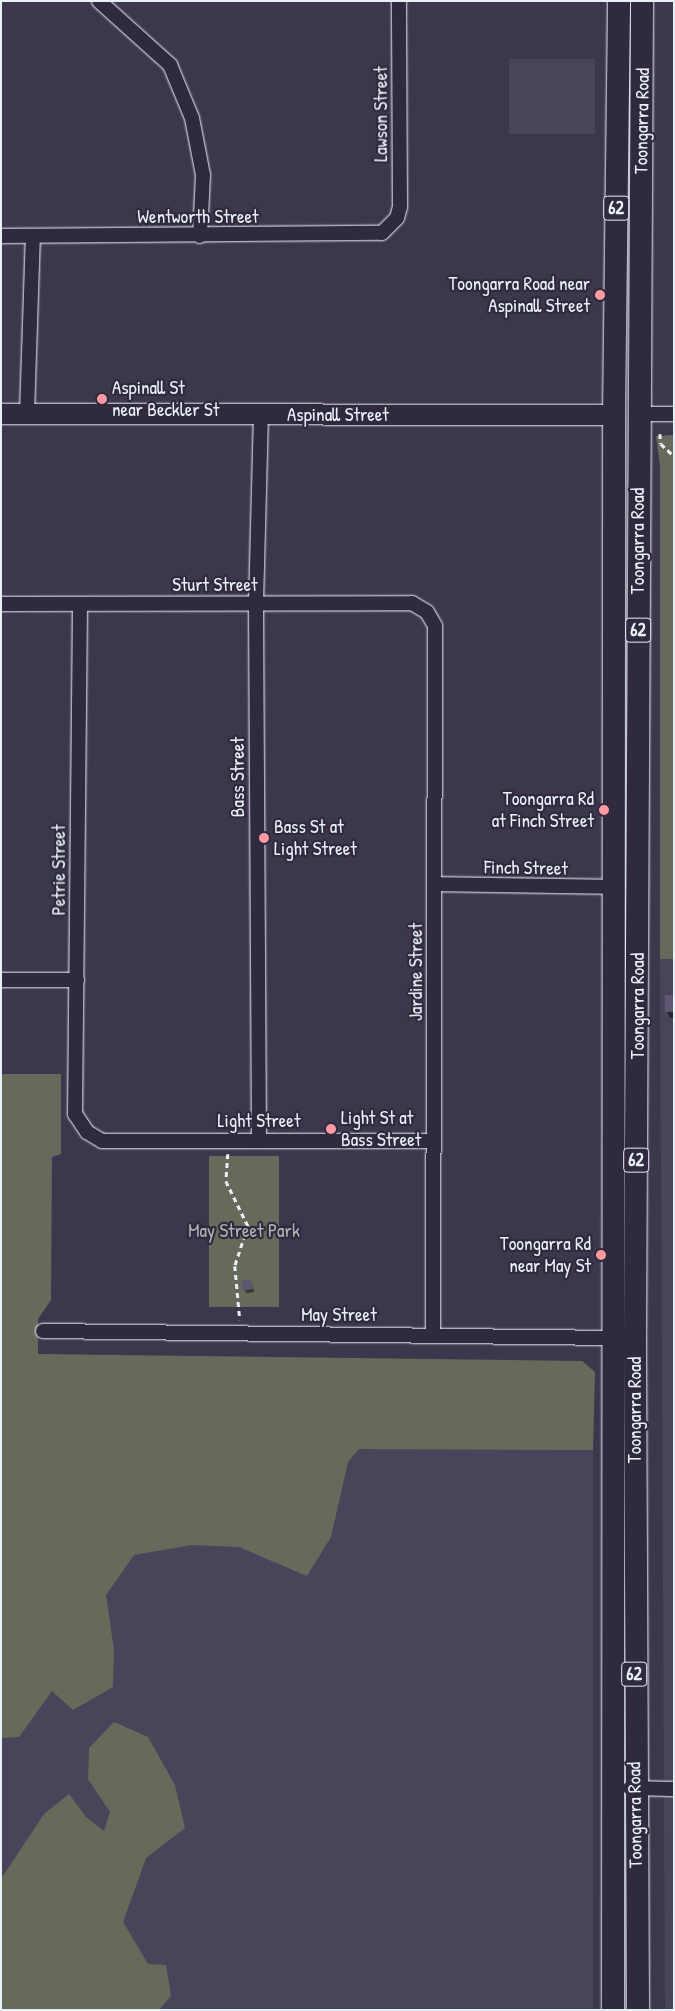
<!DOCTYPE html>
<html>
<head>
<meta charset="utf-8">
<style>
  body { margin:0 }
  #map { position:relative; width:675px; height:2011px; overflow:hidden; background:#3d374d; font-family:"Patrick Hand",sans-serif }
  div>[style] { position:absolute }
  .built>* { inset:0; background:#4a445b; transform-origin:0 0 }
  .green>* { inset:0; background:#676a5b; transform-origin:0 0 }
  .shadow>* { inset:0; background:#0007 }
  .building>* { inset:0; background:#5f5673; transform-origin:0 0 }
  .path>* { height:2.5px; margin-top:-1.25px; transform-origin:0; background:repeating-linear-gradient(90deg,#e8f1f8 0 5px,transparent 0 9px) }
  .roads { filter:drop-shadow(0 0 1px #e8f1f8) drop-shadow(0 0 1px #e8f1f8) }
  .minor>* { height:14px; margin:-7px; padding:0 7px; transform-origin:7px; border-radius:7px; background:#2f2a3d }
  .secondary>* { height:20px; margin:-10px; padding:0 10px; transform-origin:10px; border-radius:10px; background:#2f2a3d }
  .primary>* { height:22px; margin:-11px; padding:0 11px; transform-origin:11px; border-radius:11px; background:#2f2a3d }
  .dots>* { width:14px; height:14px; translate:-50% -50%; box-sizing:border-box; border:2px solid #2f2a3d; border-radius:50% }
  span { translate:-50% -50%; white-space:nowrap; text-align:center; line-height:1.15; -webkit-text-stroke:4.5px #2f2a3d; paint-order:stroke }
  .shield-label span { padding:1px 4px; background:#2f2a3d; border:1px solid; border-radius:4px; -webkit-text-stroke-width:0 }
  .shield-label { font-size:18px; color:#e8f1f8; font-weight:700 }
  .street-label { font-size:19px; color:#e8f1f8 }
  .poi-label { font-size:19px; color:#e8f1f8 }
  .right { translate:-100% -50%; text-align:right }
  .left { translate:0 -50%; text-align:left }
  .park-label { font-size:19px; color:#aeb4b1 }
  .frame { position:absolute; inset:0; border:2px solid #e8f1f8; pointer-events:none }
</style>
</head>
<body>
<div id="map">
  <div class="built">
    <div style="left:509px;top:59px;width:86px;height:75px"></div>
    <div style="clip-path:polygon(660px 959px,674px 959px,674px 2010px,665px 2010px)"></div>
    <div style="left:1px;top:1446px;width:592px;height:564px"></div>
  </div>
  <div class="green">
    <div style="clip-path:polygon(674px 435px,674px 959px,660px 959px,660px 466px,656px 436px)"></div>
    <div style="clip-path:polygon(1px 1074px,61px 1074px,61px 1154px,52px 1157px,51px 1300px,38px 1319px,38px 1354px,582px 1361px,595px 1372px,593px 1450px,359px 1449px,348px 1462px,331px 1537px,307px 1576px,239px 1547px,192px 1545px,134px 1555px,106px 1595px,114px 1650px,113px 1687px,73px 1710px,52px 1691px,19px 1737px,1px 1738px)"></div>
    <div style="left:209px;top:1156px;width:70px;height:151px"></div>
    <div style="clip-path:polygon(114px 1722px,148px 1737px,175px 1785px,185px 1828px,146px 1858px,123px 1922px,148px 1964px,166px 1965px,171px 1996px,159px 2010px,1px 2010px,1px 1879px,44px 1814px,69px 1794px,86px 1817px,104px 1831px,110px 1812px,88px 1779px,89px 1748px)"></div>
  </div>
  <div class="shadow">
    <div style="clip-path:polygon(674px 996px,674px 1018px,670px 1018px,667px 1012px)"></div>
    <div style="clip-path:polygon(673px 1022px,674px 1022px,674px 1097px)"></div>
    <div style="clip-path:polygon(252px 1283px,254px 1292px,246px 1293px,245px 1290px)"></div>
  </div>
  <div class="building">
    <div style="left:665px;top:995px;width:9px;height:17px"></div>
    <div style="left:251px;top:1279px;width:10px;height:10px;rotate:79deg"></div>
  </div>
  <div class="path">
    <div style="left:660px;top:434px;width:10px;rotate:84deg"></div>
    <div style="left:661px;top:444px;width:18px;rotate:43deg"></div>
    <div style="left:228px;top:1154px;width:27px;rotate:94deg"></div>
    <div style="left:226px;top:1181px;width:50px;rotate:63.9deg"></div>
    <div style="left:248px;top:1226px;width:42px;rotate:108deg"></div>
    <div style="left:235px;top:1266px;width:54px;rotate:84.7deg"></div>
  </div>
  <div class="roads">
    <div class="minor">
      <div style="left:99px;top:1px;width:96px;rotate:42deg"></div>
      <div style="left:170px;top:65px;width:57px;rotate:67.5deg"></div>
      <div style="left:192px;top:118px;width:58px;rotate:79.1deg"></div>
      <div style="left:203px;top:175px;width:61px;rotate:92.8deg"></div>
      <div style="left:1px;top:236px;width:381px;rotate:-0.5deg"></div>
      <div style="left:382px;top:233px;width:21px;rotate:-45deg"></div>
      <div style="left:397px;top:218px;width:11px;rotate:-75deg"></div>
      <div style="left:400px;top:207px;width:206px;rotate:-90.3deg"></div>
      <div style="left:27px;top:414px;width:178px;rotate:-88.1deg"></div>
      <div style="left:638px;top:414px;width:36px"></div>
      <div style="left:1px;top:604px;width:411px;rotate:-0.1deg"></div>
      <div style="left:412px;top:603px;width:17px;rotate:31deg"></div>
      <div style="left:427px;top:612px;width:16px;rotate:60deg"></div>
      <div style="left:435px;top:626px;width:708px;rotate:90.16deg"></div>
      <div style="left:80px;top:604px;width:510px;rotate:90.56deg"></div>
      <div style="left:75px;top:1114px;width:22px;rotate:56deg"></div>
      <div style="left:87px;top:1132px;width:17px;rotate:31deg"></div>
      <div style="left:102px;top:1141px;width:332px"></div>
      <div style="left:435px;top:884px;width:181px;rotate:0.9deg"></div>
      <div style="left:1px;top:980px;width:76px"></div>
      <div style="left:259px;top:1140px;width:536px;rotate:-90.32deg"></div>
      <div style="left:256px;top:604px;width:189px;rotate:-88.5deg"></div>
      <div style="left:43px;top:1331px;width:577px;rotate:0.7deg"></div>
      <div style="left:630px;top:1788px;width:44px;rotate:1.3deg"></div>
    </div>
    <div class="secondary">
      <div style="left:1px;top:414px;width:613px;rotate:0.09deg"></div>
    </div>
    <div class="primary">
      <div style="left:613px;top:2010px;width:1595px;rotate:-89.96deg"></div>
      <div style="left:614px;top:415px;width:414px;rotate:-89.3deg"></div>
      <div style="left:638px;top:2010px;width:673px;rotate:-90.26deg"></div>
      <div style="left:635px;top:1337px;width:1336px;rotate:-89.7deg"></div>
    </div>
  </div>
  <div class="dots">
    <div style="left:600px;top:295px;background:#ff9aa2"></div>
    <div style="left:102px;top:399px;background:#ff9aa2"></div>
    <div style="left:604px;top:810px;background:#ff9aa2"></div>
    <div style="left:264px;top:838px;background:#ff9aa2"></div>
    <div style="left:331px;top:1129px;background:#ff9aa2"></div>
    <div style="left:601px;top:1255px;background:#ff9aa2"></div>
  </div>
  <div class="shield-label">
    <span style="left:616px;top:208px">62</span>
    <span style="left:638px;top:630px">62</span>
    <span style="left:636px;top:1160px">62</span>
    <span style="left:634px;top:1674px">62</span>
  </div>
  <div class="street-label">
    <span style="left:381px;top:114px;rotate:-90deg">Lawson Street</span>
    <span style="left:642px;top:121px;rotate:-89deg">Toongarra Road</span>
    <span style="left:198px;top:217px">Wentworth Street</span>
    <span style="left:338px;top:415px">Aspinall Street</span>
    <span style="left:638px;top:541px;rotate:-90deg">Toongarra Road</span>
    <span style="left:215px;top:585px">Sturt Street</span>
    <span style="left:238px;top:777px;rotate:-90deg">Bass Street</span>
    <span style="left:526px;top:868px;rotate:1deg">Finch Street</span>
    <span style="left:59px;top:870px;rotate:-90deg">Petrie Street</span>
    <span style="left:416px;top:972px;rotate:-90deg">Jardine Street</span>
    <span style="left:638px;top:1006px;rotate:-90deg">Toongarra Road</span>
    <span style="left:259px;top:1121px">Light Street</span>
    <span style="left:339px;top:1315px">May Street</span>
    <span style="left:635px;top:1410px;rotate:-90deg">Toongarra Road</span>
    <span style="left:635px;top:1815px;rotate:-91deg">Toongarra Road</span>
  </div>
  <div class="poi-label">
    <span class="right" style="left:590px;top:295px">Toongarra Road near<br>Aspinall Street</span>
    <span class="left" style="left:112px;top:399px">Aspinall St<br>near Beckler St</span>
    <span class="right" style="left:594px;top:810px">Toongarra Rd<br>at Finch Street</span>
    <span class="left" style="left:274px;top:838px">Bass St at<br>Light Street</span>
    <span class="left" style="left:341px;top:1129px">Light St at<br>Bass Street</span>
    <span class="right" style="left:591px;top:1255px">Toongarra Rd<br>near May St</span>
  </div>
  <div class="park-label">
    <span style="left:244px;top:1231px">May Street Park</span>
  </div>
  <div class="frame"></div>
</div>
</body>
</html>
